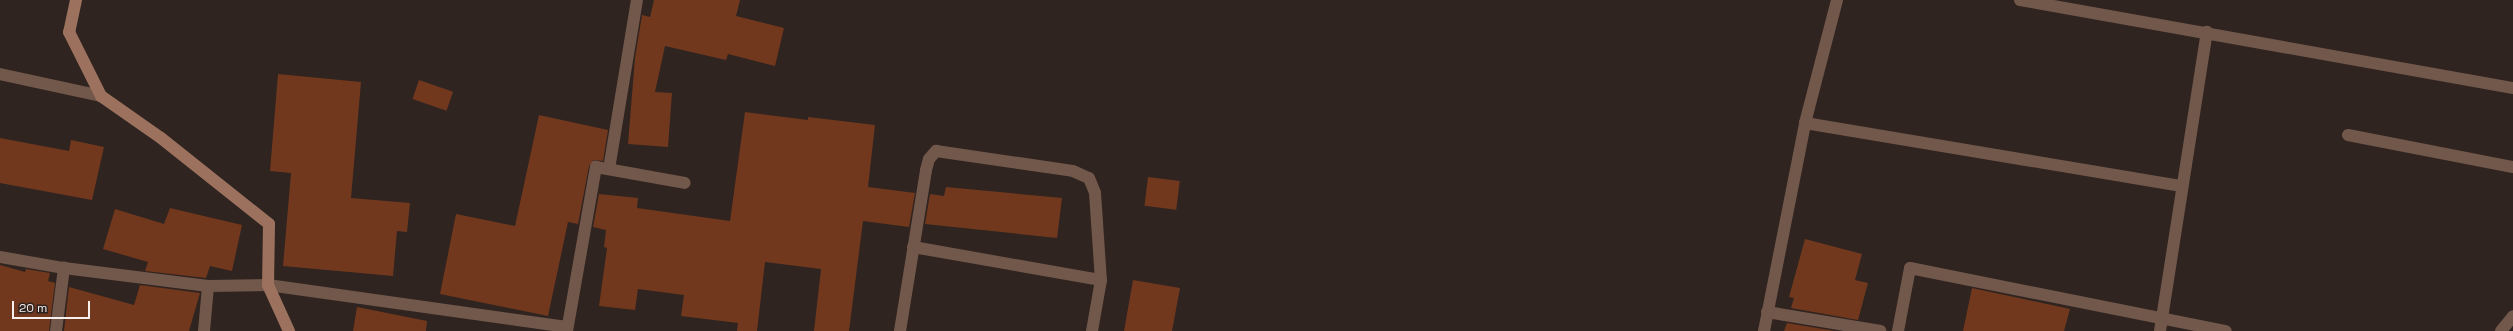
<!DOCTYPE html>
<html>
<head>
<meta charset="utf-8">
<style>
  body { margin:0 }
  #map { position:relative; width:2513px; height:331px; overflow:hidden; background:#2f2420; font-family:"Space Grotesk",sans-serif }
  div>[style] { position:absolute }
  .building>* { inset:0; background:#71381d; transform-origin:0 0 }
  .street>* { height:12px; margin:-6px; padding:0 6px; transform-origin:6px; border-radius:6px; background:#72574b }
  .secondary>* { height:12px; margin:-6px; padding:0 6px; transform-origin:6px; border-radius:6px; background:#9c725f }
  span { translate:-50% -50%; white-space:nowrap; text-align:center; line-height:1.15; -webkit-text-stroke:4px #2f2420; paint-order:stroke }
  .scale { position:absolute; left:12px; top:301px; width:78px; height:18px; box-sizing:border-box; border:2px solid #f8f0ed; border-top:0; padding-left:5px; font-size:12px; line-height:14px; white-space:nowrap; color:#f8f0ed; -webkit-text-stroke:3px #2f2420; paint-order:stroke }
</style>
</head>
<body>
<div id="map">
  <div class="building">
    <div style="clip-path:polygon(654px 0,740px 0,736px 16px,784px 28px,775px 66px,728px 54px,726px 60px,665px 46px,655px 92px,672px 93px,668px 147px,628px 144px,635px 58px,642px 15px,650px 17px)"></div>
    <div style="clip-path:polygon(278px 74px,361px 82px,351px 198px,410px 203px,407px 232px,397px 231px,393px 276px,283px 266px,291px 173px,270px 171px)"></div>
    <div style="left:419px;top:80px;width:36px;height:20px;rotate:19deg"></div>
    <div style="clip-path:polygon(745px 112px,808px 120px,808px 117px,875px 125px,868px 187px,915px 193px,909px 227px,863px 221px,849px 331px,814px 331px,821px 269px,765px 262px,757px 331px,737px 331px,738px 323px,681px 316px,684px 295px,638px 289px,635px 310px,599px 306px,607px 248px,604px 247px,606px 230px,593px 227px,599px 194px,638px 198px,637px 208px,730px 221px)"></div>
    <div style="clip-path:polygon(539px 115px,608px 130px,603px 161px,594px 160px,589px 166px,578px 224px,568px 222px,548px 316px,440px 294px,456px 214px,515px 226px)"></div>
    <div style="clip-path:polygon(0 138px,69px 151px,71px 140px,104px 147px,92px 200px,0 183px)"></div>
    <div style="left:1148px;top:177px;width:32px;height:29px;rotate:7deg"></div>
    <div style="clip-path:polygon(946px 187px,1062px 198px,1057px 238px,925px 224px,930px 194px,944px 196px)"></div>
    <div style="clip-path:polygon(170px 208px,242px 225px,232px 271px,210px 266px,206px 278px,145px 271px,148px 262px,103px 249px,115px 209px,164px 224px)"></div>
    <div style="clip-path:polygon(1805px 239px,1862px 254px,1855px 280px,1868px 283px,1858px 320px,1791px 308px,1794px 298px,1789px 297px)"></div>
    <div style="clip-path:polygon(0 265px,25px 272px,26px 269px,50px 273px,48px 281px,55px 283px,49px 331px,0 331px)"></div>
    <div style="clip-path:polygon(1133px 280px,1180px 288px,1172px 331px,1124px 331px)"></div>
    <div style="clip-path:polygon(140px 285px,200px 293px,189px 331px,64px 331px,69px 287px,134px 305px)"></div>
    <div style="clip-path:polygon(1972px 288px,2070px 309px,2064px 331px,1963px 331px)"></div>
    <div style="clip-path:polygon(357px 307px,427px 321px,426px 331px,353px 331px)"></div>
    <div style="clip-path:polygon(1787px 323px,1835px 331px,1784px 331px)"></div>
  </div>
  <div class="street">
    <div style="left:2020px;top:0;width:501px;rotate:10.12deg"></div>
    <div style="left:0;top:74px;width:103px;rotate:12.3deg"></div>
    <div style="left:1805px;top:123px;width:382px;rotate:9.5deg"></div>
    <div style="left:2348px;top:135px;width:168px;rotate:11deg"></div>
    <div style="left:609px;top:169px;width:171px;rotate:-80.6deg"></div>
    <div style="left:913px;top:247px;width:191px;rotate:10deg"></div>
    <div style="left:0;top:257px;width:65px;rotate:9.8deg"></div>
    <div style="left:64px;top:268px;width:145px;rotate:7.1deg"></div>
    <div style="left:208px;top:286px;width:60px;rotate:-1deg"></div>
    <div style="left:268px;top:285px;width:302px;rotate:8deg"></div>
    <div style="left:1767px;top:312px;width:115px;rotate:9.5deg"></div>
    <div style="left:56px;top:331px;width:64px;rotate:-82.8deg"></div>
    <div style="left:204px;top:331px;width:45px;rotate:-84.9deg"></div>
    <div style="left:567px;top:331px;width:167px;rotate:-80deg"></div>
    <div style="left:596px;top:167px;width:90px;rotate:10.2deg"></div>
    <div style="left:900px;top:331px;width:163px;rotate:-80.8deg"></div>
    <div style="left:926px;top:170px;width:11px;rotate:-75deg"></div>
    <div style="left:929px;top:159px;width:11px;rotate:-49deg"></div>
    <div style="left:936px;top:151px;width:138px;rotate:8.3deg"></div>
    <div style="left:1073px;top:171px;width:17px;rotate:24deg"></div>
    <div style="left:1089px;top:178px;width:16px;rotate:68deg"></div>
    <div style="left:1095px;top:193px;width:87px;rotate:86.1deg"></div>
    <div style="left:1101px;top:280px;width:52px;rotate:100deg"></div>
    <div style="left:1764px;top:331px;width:212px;rotate:-78.8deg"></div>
    <div style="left:1805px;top:123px;width:127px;rotate:-75.4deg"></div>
    <div style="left:1898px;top:331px;width:64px;rotate:-79.2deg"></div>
    <div style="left:1910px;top:268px;width:322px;rotate:11.3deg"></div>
    <div style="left:2160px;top:331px;width:303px;rotate:-81.1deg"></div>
    <div style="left:2501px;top:331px;width:19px;rotate:-51deg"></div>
  </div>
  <div class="secondary">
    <div style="left:76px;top:0;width:33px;rotate:102deg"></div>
    <div style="left:69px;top:32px;width:72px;rotate:63.4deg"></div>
    <div style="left:101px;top:96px;width:73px;rotate:35deg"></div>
    <div style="left:161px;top:138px;width:138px;rotate:38.5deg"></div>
    <div style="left:269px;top:224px;width:61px;rotate:90.9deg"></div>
    <div style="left:268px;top:285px;width:51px;rotate:65.5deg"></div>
  </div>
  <div class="scale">20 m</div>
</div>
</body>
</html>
